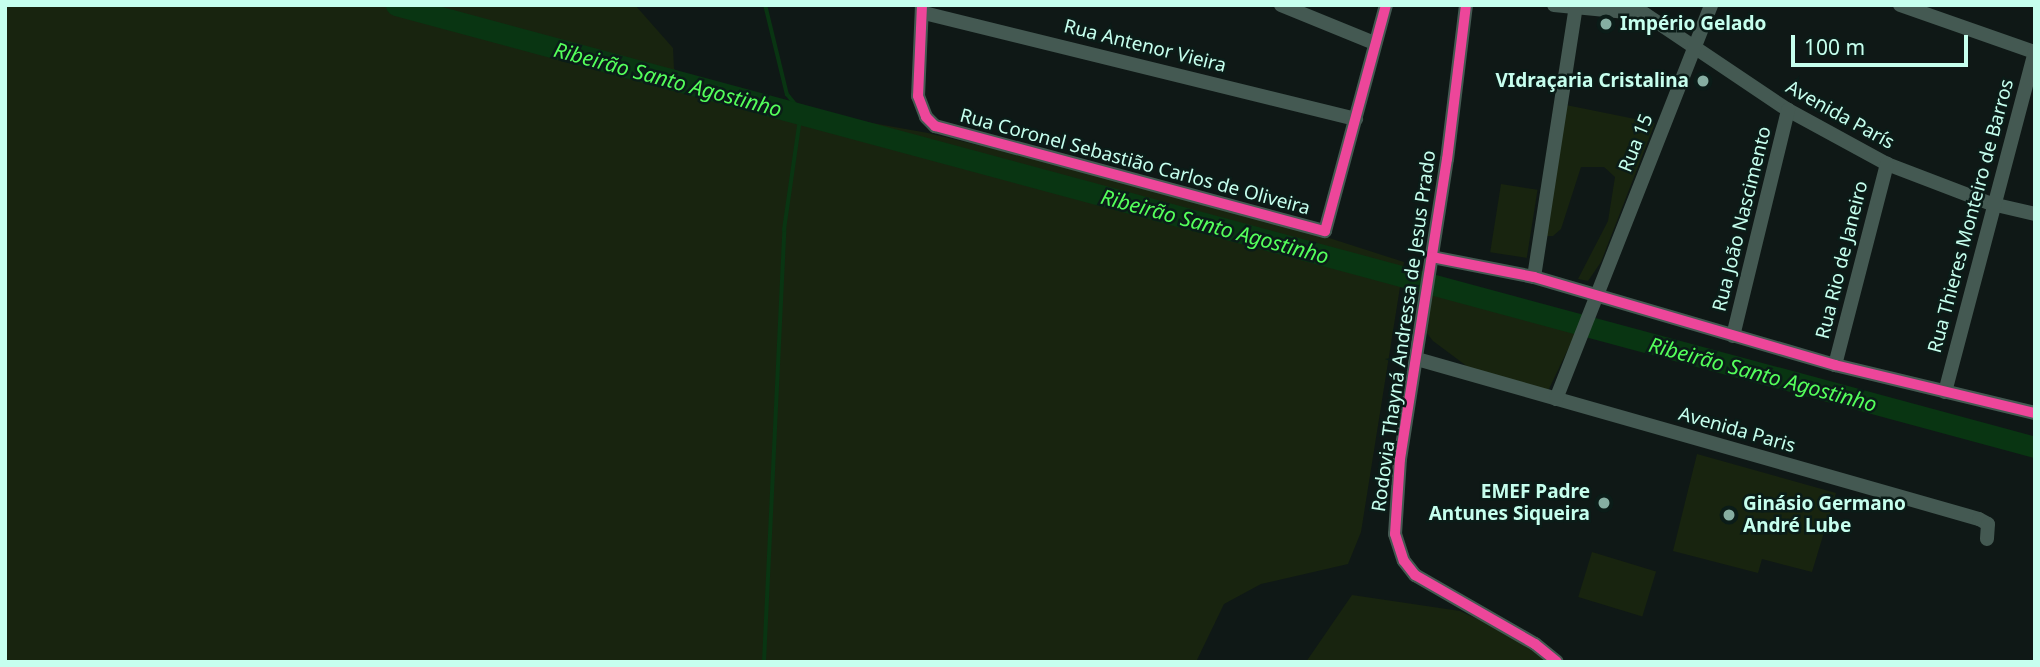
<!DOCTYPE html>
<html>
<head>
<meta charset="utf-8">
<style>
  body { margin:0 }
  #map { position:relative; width:2040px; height:667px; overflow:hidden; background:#0f1816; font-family:"Noto Sans",sans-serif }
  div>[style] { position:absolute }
  .green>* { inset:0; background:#18240f; transform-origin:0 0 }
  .stream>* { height:3.5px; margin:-1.75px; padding:0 1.75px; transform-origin:1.75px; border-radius:1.75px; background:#093512 }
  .river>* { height:21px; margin:-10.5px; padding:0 10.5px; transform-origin:10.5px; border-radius:10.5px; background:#093512 }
  .minor>* { height:14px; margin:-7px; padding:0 7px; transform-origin:7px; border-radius:7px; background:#445952 }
  .cycleway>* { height:10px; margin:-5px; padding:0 5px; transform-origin:5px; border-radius:5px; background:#ed469a }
  .dots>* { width:19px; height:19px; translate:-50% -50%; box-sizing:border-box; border:4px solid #0b1c18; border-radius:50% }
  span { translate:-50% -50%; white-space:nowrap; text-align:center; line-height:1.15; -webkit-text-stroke:5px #0b1c18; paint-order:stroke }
  .poi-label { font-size:19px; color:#c6ffee; font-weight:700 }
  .left { translate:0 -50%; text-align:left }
  .right { translate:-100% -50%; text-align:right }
  .street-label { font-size:19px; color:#c6ffee }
  .water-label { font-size:21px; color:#54ff5b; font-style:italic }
  .frame { position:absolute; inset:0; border:7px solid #c6ffee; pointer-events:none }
  .scale { position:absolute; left:1791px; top:35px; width:177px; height:32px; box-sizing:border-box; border:4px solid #c6ffee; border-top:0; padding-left:9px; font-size:21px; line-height:24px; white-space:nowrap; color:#c6ffee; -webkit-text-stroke:5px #0b1c18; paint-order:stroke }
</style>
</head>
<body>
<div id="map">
  <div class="green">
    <div style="clip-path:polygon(5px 5px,635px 5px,673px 48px,674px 69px,699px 84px,799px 110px,928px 133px,1226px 205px,1404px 262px,1361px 532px,1348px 564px,1261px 584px,1224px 604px,1196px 662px,5px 662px)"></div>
    <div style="clip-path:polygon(1561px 104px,1655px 123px,1601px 262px,1588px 281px,1578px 279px,1608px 221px,1615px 177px,1604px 167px,1581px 167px,1561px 229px,1553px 236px,1540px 236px)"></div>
    <div style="left:1501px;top:184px;width:37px;height:69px;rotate:9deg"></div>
    <div style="clip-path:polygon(1432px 283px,1579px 326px,1548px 391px,1472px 370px,1433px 341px,1426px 332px)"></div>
    <div style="clip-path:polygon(1697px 454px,1836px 493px,1812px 572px,1762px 559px,1758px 573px,1673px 551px)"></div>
    <div style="left:1592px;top:552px;width:67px;height:47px;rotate:17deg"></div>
    <div style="clip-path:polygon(1352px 595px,1460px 611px,1529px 643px,1552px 662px,1306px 662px)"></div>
  </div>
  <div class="stream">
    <div style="left:764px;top:662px;width:432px;rotate:-87.3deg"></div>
    <div style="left:784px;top:230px;width:119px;rotate:-81.8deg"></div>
    <div style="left:801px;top:112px;width:22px;rotate:-129deg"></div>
    <div style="left:787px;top:95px;width:93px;rotate:-103.7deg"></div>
  </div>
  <div class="river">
    <div style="left:396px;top:5px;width:1698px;rotate:15.09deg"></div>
  </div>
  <div class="minor">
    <div style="left:922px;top:5px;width:91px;rotate:92.5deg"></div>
    <div style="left:918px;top:96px;width:22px;rotate:69deg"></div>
    <div style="left:926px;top:117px;width:13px;rotate:45deg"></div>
    <div style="left:935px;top:126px;width:404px;rotate:15.1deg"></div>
    <div style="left:1325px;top:231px;width:234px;rotate:-74.9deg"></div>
    <div style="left:1281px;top:5px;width:100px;rotate:22.2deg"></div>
    <div style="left:1466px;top:5px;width:155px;rotate:97deg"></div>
    <div style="left:1447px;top:159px;width:304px;rotate:98.9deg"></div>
    <div style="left:1400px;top:459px;width:75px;rotate:93.8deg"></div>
    <div style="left:1395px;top:534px;width:28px;rotate:72deg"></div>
    <div style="left:1404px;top:561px;width:18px;rotate:52deg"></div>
    <div style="left:1415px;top:575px;width:138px;rotate:29.9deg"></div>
    <div style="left:1535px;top:644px;width:28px;rotate:39deg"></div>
    <div style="left:1554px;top:5px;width:91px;rotate:5.6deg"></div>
    <div style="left:1900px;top:5px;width:142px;rotate:19.3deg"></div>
    <div style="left:924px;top:13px;width:445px;rotate:13.8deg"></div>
    <div style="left:1645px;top:14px;width:172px;rotate:33.9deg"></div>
    <div style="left:1788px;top:110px;width:113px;rotate:28.6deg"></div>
    <div style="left:1887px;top:164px;width:112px;rotate:20.9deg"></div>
    <div style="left:1992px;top:204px;width:44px;rotate:13.1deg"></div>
    <div style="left:1432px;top:257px;width:104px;rotate:11.1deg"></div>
    <div style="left:1534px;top:277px;width:314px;rotate:16.3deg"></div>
    <div style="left:1835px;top:365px;width:206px;rotate:13.5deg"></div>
    <div style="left:1534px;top:277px;width:273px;rotate:-81.2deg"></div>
    <div style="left:1733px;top:336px;width:233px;rotate:-76.3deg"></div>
    <div style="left:1417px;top:359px;width:584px;rotate:15.89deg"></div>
    <div style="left:1979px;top:519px;width:10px;rotate:29deg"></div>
    <div style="left:1988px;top:524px;width:15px;rotate:94deg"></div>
    <div style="left:1835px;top:365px;width:208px;rotate:-75.5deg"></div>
    <div style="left:1945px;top:392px;width:353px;rotate:-75.2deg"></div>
    <div style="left:1556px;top:399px;width:423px;rotate:-68.5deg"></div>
  </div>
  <div class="cycleway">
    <div style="left:922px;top:5px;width:91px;rotate:92.5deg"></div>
    <div style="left:918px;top:96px;width:22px;rotate:69deg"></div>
    <div style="left:926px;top:117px;width:13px;rotate:45deg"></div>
    <div style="left:935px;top:126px;width:404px;rotate:15.1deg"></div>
    <div style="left:1325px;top:231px;width:234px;rotate:-74.9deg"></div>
    <div style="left:1466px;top:5px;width:155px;rotate:97deg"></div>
    <div style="left:1447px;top:159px;width:304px;rotate:98.9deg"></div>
    <div style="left:1400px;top:459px;width:75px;rotate:93.8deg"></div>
    <div style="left:1395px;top:534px;width:28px;rotate:72deg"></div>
    <div style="left:1404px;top:561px;width:18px;rotate:52deg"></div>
    <div style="left:1415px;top:575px;width:138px;rotate:29.9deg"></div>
    <div style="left:1535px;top:644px;width:28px;rotate:39deg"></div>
    <div style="left:1432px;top:257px;width:104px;rotate:11.1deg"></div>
    <div style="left:1534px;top:277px;width:314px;rotate:16.3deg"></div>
    <div style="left:1835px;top:365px;width:206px;rotate:13.5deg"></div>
  </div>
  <div class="dots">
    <div style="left:1606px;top:24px;background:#86aea2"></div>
    <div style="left:1703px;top:81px;background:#86aea2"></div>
    <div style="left:1604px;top:503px;background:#86aea2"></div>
    <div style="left:1729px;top:515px;background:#86aea2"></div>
  </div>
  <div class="poi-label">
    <span class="left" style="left:1620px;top:24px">Império Gelado</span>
    <span class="right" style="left:1689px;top:81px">VIdraçaria Cristalina</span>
    <span class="right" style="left:1590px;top:503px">EMEF Padre<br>Antunes Siqueira</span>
    <span class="left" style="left:1743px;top:515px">Ginásio Germano<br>André Lube</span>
  </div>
  <div class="street-label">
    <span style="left:1145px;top:46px;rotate:14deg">Rua Antenor Vieira</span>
    <span style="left:1840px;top:115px;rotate:29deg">Avenida París</span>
    <span style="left:1636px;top:143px;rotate:-68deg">Rua 15</span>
    <span style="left:1135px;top:162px;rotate:15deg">Rua Coronel Sebastião Carlos de Oliveira</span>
    <span style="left:1971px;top:216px;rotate:-75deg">Rua Thieres Monteiro de Barros</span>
    <span style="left:1742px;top:219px;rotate:-76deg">Rua João Nascimento</span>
    <span style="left:1842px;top:260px;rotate:-76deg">Rua Rio de Janeiro</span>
    <span style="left:1404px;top:331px;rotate:-82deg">Rodovia Thayná Andressa de Jesus Prado</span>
    <span style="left:1737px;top:430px;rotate:16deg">Avenida Paris</span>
  </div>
  <div class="water-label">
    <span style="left:668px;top:79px;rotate:15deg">Ribeirão Santo Agostinho</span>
    <span style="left:1215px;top:226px;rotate:15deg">Ribeirão Santo Agostinho</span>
    <span style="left:1763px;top:374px;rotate:15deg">Ribeirão Santo Agostinho</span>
  </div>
  <div class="frame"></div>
  <div class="scale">100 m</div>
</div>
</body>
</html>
